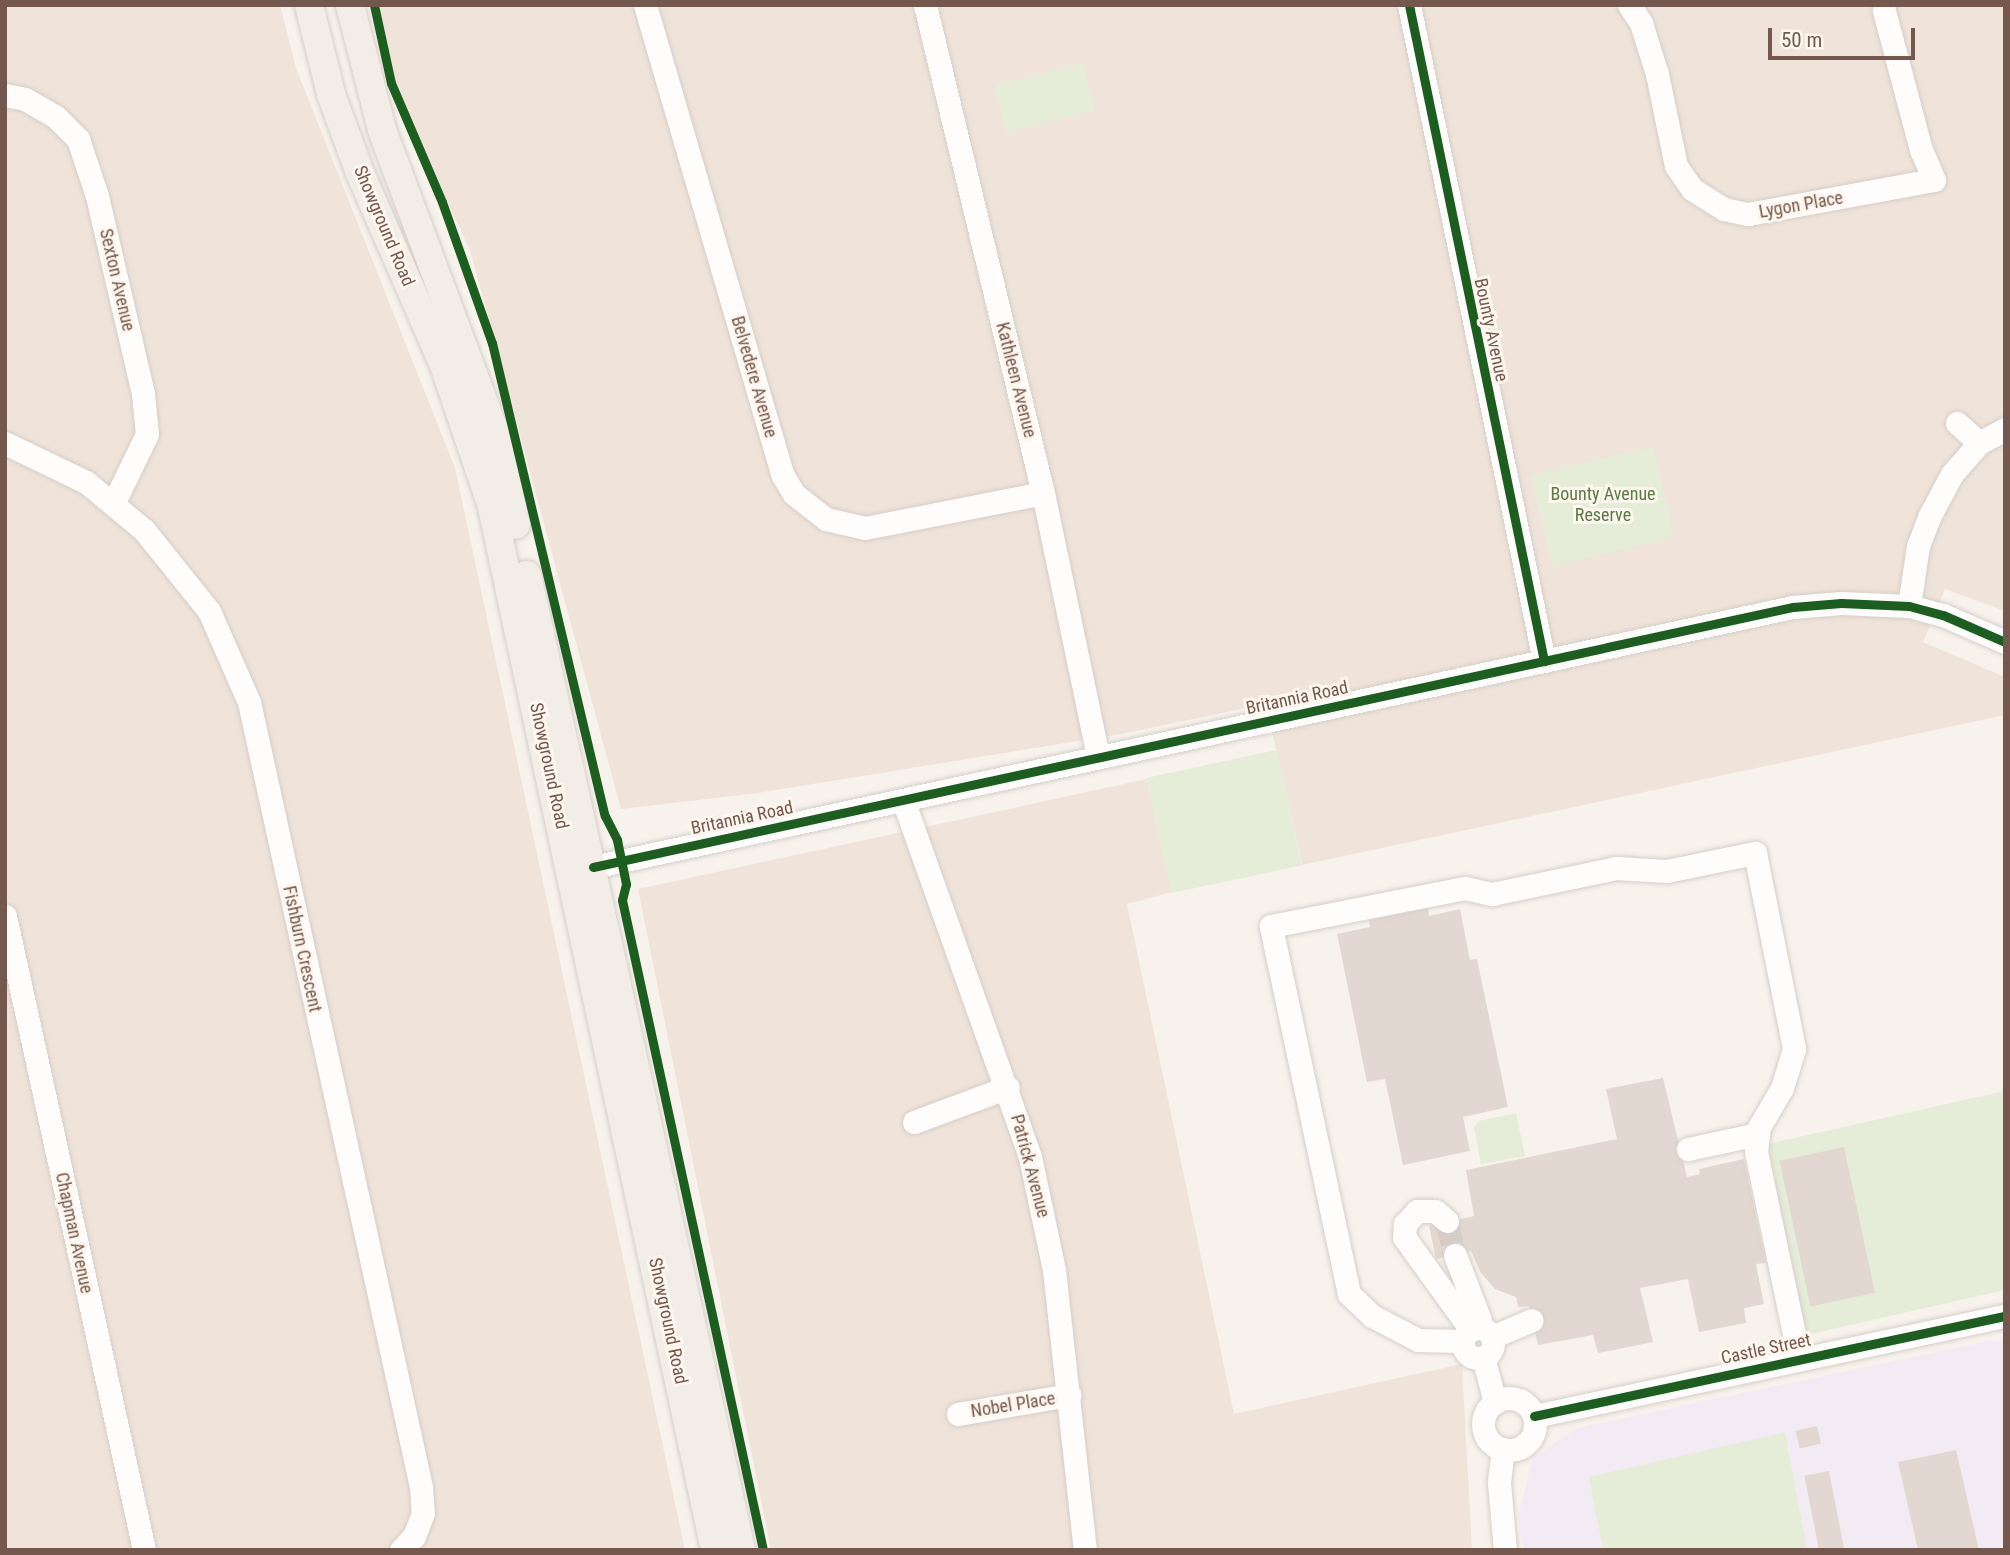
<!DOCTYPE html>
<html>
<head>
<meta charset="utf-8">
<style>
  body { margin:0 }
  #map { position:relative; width:2010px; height:1555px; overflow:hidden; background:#f7f2ec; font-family:"Roboto Condensed",sans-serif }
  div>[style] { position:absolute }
  .residential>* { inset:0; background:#f0e4da }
  .education>* { inset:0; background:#f3ebf3 }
  .green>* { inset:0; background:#e5edd8; transform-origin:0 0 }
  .building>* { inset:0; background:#e2d8d1; transform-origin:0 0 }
  .minor-tunnel>* { height:23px; margin-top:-11.5px; transform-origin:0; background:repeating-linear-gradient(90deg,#d6ccc4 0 23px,transparent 0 34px) }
  .roads { filter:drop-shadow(0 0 2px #d6cec9) drop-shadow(0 0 2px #d6cec9) }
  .minor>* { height:23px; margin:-11.5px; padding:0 11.5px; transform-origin:11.5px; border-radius:11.5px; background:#fefdfc }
  .minor>.ring { margin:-11.5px; padding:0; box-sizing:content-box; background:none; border:23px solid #fefdfc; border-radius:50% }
  .major>* { height:28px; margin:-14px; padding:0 14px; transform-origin:14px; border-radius:14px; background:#f2ede6 }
  .cycleway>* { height:9px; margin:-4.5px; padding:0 4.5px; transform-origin:4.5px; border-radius:4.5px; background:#1b5e20 }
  span { translate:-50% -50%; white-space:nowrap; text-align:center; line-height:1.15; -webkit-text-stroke:6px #fef7ef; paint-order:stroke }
  .street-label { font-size:18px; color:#75584d }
  .park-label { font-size:18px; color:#597945 }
  .frame { position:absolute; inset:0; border:7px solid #75584d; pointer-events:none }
  .scale { position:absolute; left:1768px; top:28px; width:147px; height:32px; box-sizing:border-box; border:4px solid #75584d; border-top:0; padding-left:9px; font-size:21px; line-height:24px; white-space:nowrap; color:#75584d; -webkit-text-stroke:5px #fef7ef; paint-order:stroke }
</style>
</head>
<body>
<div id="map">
  <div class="residential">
    <div style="clip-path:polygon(5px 5px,280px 5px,296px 68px,455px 468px,685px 1550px,5px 1550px)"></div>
    <div style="clip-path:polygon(378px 5px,2005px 5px,2005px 611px,1945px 589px,1923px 642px,2005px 677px,2005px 715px,1302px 865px,1266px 704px,1121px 734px,758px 793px,621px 809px,470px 250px,396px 92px)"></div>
    <div style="clip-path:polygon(1147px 779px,1172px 892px,1127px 904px,1234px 1414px,1462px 1364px,1472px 1550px,771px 1550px,638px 889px)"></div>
  </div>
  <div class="education">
    <div style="clip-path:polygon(1993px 1340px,2005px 1341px,2005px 1550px,1524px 1550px,1518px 1518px,1533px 1458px,1577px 1428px)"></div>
  </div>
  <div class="green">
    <div style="left:1083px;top:63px;width:49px;height:91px;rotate:76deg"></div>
    <div style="left:1653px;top:447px;width:93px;height:125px;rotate:77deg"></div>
    <div style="left:1277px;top:750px;width:118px;height:133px;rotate:78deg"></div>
    <div style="clip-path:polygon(2005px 1091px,2005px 1290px,1806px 1335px,1768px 1144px)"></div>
    <div style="clip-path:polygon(1516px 1113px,1525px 1156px,1481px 1164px,1474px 1127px,1479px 1121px)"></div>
    <div style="clip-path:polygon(1785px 1432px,1807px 1550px,1603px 1550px,1589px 1477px)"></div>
  </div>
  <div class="building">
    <div style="clip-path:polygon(1428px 908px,1429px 916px,1460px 909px,1470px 960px,1477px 959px,1508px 1107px,1463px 1117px,1470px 1151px,1403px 1165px,1385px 1079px,1367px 1082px,1337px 934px,1370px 927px,1369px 920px)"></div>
    <div style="clip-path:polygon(1663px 1078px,1687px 1177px,1700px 1174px,1699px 1169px,1744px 1159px,1766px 1263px,1756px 1264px,1764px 1304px,1744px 1308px,1746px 1323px,1699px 1332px,1688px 1279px,1640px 1288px,1653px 1342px,1598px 1353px,1593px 1335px,1538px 1345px,1529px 1306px,1518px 1307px,1516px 1297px,1495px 1289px,1481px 1273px,1471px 1251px,1436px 1259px,1429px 1226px,1474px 1216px,1466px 1170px,1617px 1139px,1606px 1089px)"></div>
    <div style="left:1844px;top:1147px;width:149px;height:66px;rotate:78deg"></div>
    <div style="left:1817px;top:1426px;width:18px;height:22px;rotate:77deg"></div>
    <div style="clip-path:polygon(1956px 1450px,1979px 1550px,1918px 1550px,1898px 1462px)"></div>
    <div style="left:1829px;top:1471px;width:81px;height:25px;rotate:79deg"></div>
  </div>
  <div class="minor-tunnel">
    <div style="left:1447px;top:1221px;width:35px;rotate:77deg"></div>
  </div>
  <div class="roads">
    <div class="minor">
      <div style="left:645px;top:5px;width:489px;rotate:73.7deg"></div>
      <div style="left:782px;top:474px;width:23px;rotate:59deg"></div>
      <div style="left:794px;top:494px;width:41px;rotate:38deg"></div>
      <div style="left:826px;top:519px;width:40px;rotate:13deg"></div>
      <div style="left:865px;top:528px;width:181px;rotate:-11.1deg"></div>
      <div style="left:925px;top:5px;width:502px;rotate:76.41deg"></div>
      <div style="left:1043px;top:493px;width:270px;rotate:78.2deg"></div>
      <div style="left:1409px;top:5px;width:670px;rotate:78.37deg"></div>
      <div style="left:1629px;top:5px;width:22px;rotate:56deg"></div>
      <div style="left:1641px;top:23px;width:53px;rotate:72.6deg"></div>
      <div style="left:1657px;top:74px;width:94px;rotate:78.3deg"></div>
      <div style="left:1676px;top:166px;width:28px;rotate:55deg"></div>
      <div style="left:1692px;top:189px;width:38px;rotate:32deg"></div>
      <div style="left:1724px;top:209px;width:25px;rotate:12deg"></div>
      <div style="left:1748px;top:214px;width:189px;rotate:-10.4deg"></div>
      <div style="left:1934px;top:180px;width:33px;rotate:-113deg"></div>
      <div style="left:1921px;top:150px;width:144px;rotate:-104.9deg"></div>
      <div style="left:5px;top:95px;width:20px;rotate:11deg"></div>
      <div style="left:25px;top:99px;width:34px;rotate:30deg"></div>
      <div style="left:55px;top:116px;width:33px;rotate:45deg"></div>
      <div style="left:78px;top:139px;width:60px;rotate:71.6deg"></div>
      <div style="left:97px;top:196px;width:203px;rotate:76.9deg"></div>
      <div style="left:143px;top:394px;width:40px;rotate:84.3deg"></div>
      <div style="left:147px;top:434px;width:76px;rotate:115.9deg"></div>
      <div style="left:1957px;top:423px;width:30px;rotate:42deg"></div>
      <div style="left:5px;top:443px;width:90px;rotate:25.7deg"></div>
      <div style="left:86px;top:482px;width:75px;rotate:39.6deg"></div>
      <div style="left:144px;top:530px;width:104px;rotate:51.3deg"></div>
      <div style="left:209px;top:611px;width:99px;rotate:66.3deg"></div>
      <div style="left:249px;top:702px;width:804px;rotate:77.64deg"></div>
      <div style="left:421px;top:1487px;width:26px;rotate:86deg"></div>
      <div style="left:423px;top:1513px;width:25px;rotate:111deg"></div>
      <div style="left:414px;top:1536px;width:19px;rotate:133deg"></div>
      <div style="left:1909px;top:606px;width:61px;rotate:-81.5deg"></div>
      <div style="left:1918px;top:546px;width:31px;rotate:-69deg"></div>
      <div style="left:1929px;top:517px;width:49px;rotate:-61.9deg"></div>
      <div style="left:1952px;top:474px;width:41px;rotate:-48.9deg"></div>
      <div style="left:1979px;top:443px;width:30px;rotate:-28deg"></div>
      <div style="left:903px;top:800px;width:379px;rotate:70.4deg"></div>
      <div style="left:1030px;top:1157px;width:116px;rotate:78deg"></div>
      <div style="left:1054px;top:1270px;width:282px;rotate:83.7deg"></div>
      <div style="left:593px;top:867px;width:1228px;rotate:-12.23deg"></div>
      <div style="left:1793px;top:607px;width:48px;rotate:-4.8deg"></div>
      <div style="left:1841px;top:603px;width:68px;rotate:2.5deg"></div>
      <div style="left:1909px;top:606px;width:35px;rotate:15deg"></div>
      <div style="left:1943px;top:615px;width:68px;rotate:23.5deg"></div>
      <div style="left:5px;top:916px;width:649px;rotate:77.63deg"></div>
      <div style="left:914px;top:1122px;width:100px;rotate:-20.4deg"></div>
      <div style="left:1688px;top:1149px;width:71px;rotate:-12.3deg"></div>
      <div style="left:1447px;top:1221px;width:16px;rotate:-140deg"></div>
      <div style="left:1435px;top:1211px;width:18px;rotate:180deg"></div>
      <div style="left:1417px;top:1211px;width:18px;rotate:133deg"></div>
      <div style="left:1405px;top:1224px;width:13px;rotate:94deg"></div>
      <div style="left:1404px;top:1237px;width:115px;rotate:54.2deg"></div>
      <div style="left:1455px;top:1255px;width:70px;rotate:69deg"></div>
      <div class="ring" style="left:1463px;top:1328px;width:7px;height:7px"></div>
      <div style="left:1492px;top:1337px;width:43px;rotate:-23deg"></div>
      <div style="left:1463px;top:1341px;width:45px;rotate:-178.7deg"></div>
      <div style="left:1418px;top:1340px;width:52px;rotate:-152.4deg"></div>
      <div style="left:1372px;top:1316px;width:32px;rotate:-136deg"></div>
      <div style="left:1349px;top:1294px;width:376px;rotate:-102deg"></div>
      <div style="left:1271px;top:926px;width:198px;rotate:-11.1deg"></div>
      <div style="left:1465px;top:888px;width:28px;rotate:13deg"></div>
      <div style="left:1492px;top:894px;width:127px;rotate:-11.8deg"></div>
      <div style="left:1616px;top:868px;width:51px;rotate:3.4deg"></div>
      <div style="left:1667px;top:871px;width:90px;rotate:-11.6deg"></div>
      <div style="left:1755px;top:853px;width:200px;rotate:78.7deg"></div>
      <div style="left:1794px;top:1049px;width:41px;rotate:107.1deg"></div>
      <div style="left:1782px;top:1088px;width:45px;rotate:120.5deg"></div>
      <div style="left:1759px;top:1127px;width:25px;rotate:97deg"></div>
      <div style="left:1756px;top:1152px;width:210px;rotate:78.2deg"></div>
      <div style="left:1483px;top:1357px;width:47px;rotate:75.1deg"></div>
      <div class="ring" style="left:1483px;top:1398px;width:29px;height:29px"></div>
      <div style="left:958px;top:1414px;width:113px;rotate:-9.7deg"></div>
      <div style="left:1534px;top:1416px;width:481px;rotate:-12deg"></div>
      <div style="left:1503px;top:1449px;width:34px;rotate:97deg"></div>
      <div style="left:1499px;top:1483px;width:67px;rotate:84.9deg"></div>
    </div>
    <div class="major">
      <div style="left:309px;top:5px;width:92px;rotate:76.1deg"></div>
      <div style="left:331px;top:94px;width:84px;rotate:69.8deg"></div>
      <div style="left:360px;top:173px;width:210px;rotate:66.4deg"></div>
      <div style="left:444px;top:365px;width:150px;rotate:71.3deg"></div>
      <div style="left:492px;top:507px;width:1067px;rotate:77.93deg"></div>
      <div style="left:350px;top:5px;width:129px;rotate:75.6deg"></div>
      <div style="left:382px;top:130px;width:323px;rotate:69.5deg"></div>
      <div style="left:495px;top:433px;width:94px;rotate:77.1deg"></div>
      <div style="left:527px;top:575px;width:998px;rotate:77.62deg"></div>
    </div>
  </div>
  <div class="cycleway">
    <div style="left:374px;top:5px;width:80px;rotate:77.7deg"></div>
    <div style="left:391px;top:83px;width:129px;rotate:66.8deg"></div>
    <div style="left:442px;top:202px;width:150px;rotate:70.5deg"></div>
    <div style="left:492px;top:343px;width:486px;rotate:76.6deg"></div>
    <div style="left:605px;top:816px;width:27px;rotate:63deg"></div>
    <div style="left:617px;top:840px;width:45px;rotate:78.4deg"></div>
    <div style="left:626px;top:884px;width:16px;rotate:104deg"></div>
    <div style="left:622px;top:900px;width:665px;rotate:77.76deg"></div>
    <div style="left:1409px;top:5px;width:670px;rotate:78.37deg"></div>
    <div style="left:593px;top:867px;width:1228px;rotate:-12.23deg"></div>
    <div style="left:1793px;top:607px;width:48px;rotate:-4.8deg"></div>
    <div style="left:1841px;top:603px;width:68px;rotate:2.5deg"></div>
    <div style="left:1909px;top:606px;width:35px;rotate:15deg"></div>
    <div style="left:1943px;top:615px;width:68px;rotate:23.5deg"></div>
    <div style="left:1534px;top:1416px;width:481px;rotate:-12deg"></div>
  </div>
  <div class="street-label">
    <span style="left:1801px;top:205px;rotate:-10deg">Lygon Place</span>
    <span style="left:384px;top:226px;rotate:67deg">Showground Road</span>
    <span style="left:117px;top:280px;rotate:77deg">Sexton Avenue</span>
    <span style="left:1491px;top:330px;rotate:78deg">Bounty Avenue</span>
    <span style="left:754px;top:377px;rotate:74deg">Belvedere Avenue</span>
    <span style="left:1016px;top:380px;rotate:76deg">Kathleen Avenue</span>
    <span style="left:1297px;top:698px;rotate:-12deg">Britannia Road</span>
    <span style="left:549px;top:766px;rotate:78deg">Showground Road</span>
    <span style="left:742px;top:818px;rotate:-12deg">Britannia Road</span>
    <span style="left:302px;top:949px;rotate:78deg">Fishburn Crescent</span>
    <span style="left:1030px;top:1166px;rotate:75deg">Patrick Avenue</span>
    <span style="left:74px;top:1233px;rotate:78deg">Chapman Avenue</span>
    <span style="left:668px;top:1321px;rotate:78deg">Showground Road</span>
    <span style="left:1766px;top:1349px;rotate:-12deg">Castle Street</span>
    <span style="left:1013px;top:1405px;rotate:-9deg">Nobel Place</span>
  </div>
  <div class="park-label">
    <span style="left:1603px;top:505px">Bounty Avenue<br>Reserve</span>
  </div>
  <div class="frame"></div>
  <div class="scale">50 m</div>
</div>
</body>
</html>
